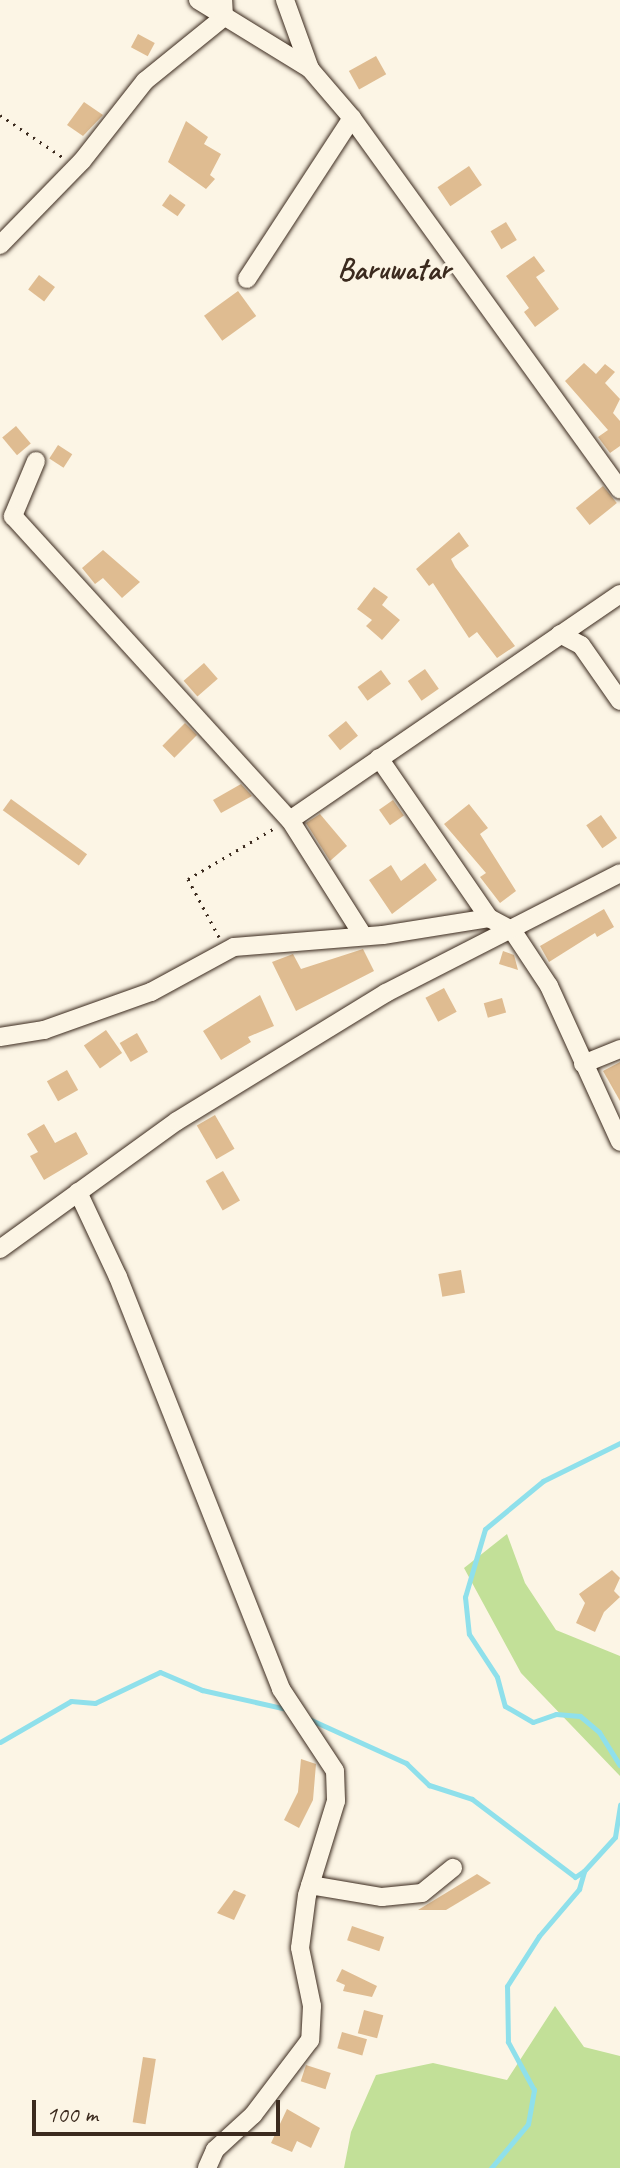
<!DOCTYPE html>
<html>
<head>
<meta charset="utf-8">
<style>
  body { margin:0 }
  #map { position:relative; width:620px; height:2168px; overflow:hidden; background:#fcf5e5; font-family:Caveat,sans-serif }
  div>[style] { position:absolute }
  .green>* { inset:0; background:#c2e098 }
  .stream>* { height:5px; margin:-2.5px; padding:0 2.5px; transform-origin:2.5px; border-radius:2.5px; background:#8fe0eb }
  .building>* { inset:0; background:#dfbc91; transform-origin:0 0 }
  .path>* { height:3px; margin-top:-1.5px; transform-origin:0; background:repeating-linear-gradient(90deg,#3b2a1e 0 2px,transparent 0 8px) }
  .roads { filter:drop-shadow(0 0 2px #3b2a1e) drop-shadow(0 0 2px #3b2a1e) }
  .minor>* { height:18px; margin:-9px; padding:0 9px; transform-origin:9px; border-radius:9px; background:#fcf5e5 }
  span { translate:-50% -50%; white-space:nowrap; text-align:center; line-height:1.15; -webkit-text-stroke:6px #fcf5e5; paint-order:stroke }
  .neighbourhood-label { font-size:30px; color:#3b2a1e; font-weight:700 }
  .scale { position:absolute; left:32px; top:2100px; width:248px; height:36px; box-sizing:border-box; border:4px solid #3b2a1e; border-top:0; padding-left:10px; font-size:24px; line-height:28px; white-space:nowrap; color:#3b2a1e; -webkit-text-stroke:6px #fcf5e5; paint-order:stroke }
</style>
</head>
<body>
<div id="map">
  <div class="green">
    <div style="clip-path:polygon(507px 1534px,525px 1583px,556px 1630px,620px 1656px,620px 1776px,521px 1673px,464px 1568px)"></div>
    <div style="clip-path:polygon(555px 2006px,584px 2047px,620px 2056px,620px 2168px,344px 2168px,351px 2132px,376px 2075px,433px 2063px,507px 2080px)"></div>
  </div>
  <div class="stream">
    <div style="left:620px;top:1443px;width:86px;rotate:153.7deg"></div>
    <div style="left:543px;top:1481px;width:75px;rotate:140.4deg"></div>
    <div style="left:485px;top:1529px;width:71px;rotate:106.4deg"></div>
    <div style="left:465px;top:1597px;width:37px;rotate:84deg"></div>
    <div style="left:469px;top:1634px;width:51px;rotate:56.9deg"></div>
    <div style="left:497px;top:1677px;width:30px;rotate:75deg"></div>
    <div style="left:505px;top:1706px;width:32px;rotate:30deg"></div>
    <div style="left:533px;top:1722px;width:24px;rotate:-19deg"></div>
    <div style="left:556px;top:1714px;width:24px;rotate:5deg"></div>
    <div style="left:580px;top:1716px;width:25px;rotate:40deg"></div>
    <div style="left:599px;top:1732px;width:39px;rotate:58deg"></div>
    <div style="left:309px;top:1719px;width:107px;rotate:24.4deg"></div>
    <div style="left:406px;top:1763px;width:32px;rotate:44deg"></div>
    <div style="left:429px;top:1785px;width:45px;rotate:18deg"></div>
    <div style="left:472px;top:1799px;width:129px;rotate:37.1deg"></div>
    <div style="left:575px;top:1877px;width:11px;rotate:-34deg"></div>
    <div style="left:0;top:1742px;width:82px;rotate:-30deg"></div>
    <div style="left:71px;top:1701px;width:24px;rotate:5deg"></div>
    <div style="left:95px;top:1703px;width:72px;rotate:-25.5deg"></div>
    <div style="left:160px;top:1672px;width:46px;rotate:23.2deg"></div>
    <div style="left:202px;top:1690px;width:86px;rotate:12.7deg"></div>
    <div style="left:491px;top:2168px;width:57px;rotate:-49.9deg"></div>
    <div style="left:528px;top:2124px;width:35px;rotate:-80deg"></div>
    <div style="left:534px;top:2090px;width:55px;rotate:-118.4deg"></div>
    <div style="left:508px;top:2042px;width:56px;rotate:-91deg"></div>
    <div style="left:507px;top:1986px;width:59px;rotate:-57.4deg"></div>
    <div style="left:539px;top:1936px;width:62px;rotate:-49.6deg"></div>
    <div style="left:579px;top:1889px;width:19px;rotate:-74deg"></div>
    <div style="left:584px;top:1871px;width:46px;rotate:-47.6deg"></div>
    <div style="left:615px;top:1837px;width:33px;rotate:-81deg"></div>
  </div>
  <div class="building">
    <div style="left:138px;top:34px;width:19px;height:15px;rotate:28deg"></div>
    <div style="left:376px;top:56px;width:21px;height:31px;rotate:61deg"></div>
    <div style="clip-path:polygon(84px 102px,103px 115px,83px 136px,67px 125px)"></div>
    <div style="clip-path:polygon(186px 121px,208px 137px,204px 144px,221px 154px,210px 175px,215px 179px,206px 189px,168px 162px)"></div>
    <div style="left:469px;top:166px;width:23px;height:38px;rotate:56deg"></div>
    <div style="left:170px;top:194px;width:19px;height:14px;rotate:35deg"></div>
    <div style="left:506px;top:222px;width:21px;height:18px;rotate:59deg"></div>
    <div style="clip-path:polygon(534px 256px,545px 271px,536px 277px,559px 309px,535px 327px,524px 312px,529px 308px,506px 276px)"></div>
    <div style="left:39px;top:275px;width:20px;height:18px;rotate:37deg"></div>
    <div style="left:238px;top:291px;width:31px;height:42px;rotate:54deg"></div>
    <div style="clip-path:polygon(584px 363px,596px 374px,605px 364px,615px 372px,605px 383px,620px 399px,613px 413px,620px 421px,620px 446px,610px 453px,598px 437px,608px 430px,565px 381px)"></div>
    <div style="left:16px;top:426px;width:23px;height:18px;rotate:50deg"></div>
    <div style="left:58px;top:445px;width:17px;height:16px;rotate:33deg"></div>
    <div style="left:603px;top:486px;width:22px;height:35px;rotate:51deg"></div>
    <div style="clip-path:polygon(459px 532px,469px 546px,451px 559px,455px 567px,515px 646px,497px 658px,477px 632px,469px 638px,433px 583px,429px 586px,416px 569px)"></div>
    <div style="clip-path:polygon(103px 550px,140px 582px,122px 598px,103px 578px,95px 584px,82px 568px)"></div>
    <div style="clip-path:polygon(374px 587px,388px 597px,382px 605px,400px 620px,382px 640px,366px 626px,372px 620px,357px 609px)"></div>
    <div style="left:204px;top:663px;width:21px;height:27px;rotate:49deg"></div>
    <div style="left:425px;top:669px;width:24px;height:21px;rotate:55deg"></div>
    <div style="left:381px;top:670px;width:17px;height:29px;rotate:54deg"></div>
    <div style="left:346px;top:721px;width:19px;height:23px;rotate:51deg"></div>
    <div style="left:185px;top:723px;width:17px;height:32px;rotate:45deg"></div>
    <div style="clip-path:polygon(241px 784px,252px 796px,221px 813px,213px 800px)"></div>
    <div style="left:11px;top:799px;width:94px;height:14px;rotate:36deg"></div>
    <div style="left:393px;top:800px;width:19px;height:17px;rotate:55deg"></div>
    <div style="clip-path:polygon(469px 804px,488px 828px,480px 834px,516px 891px,500px 903px,480px 877px,486px 873px,444px 824px)"></div>
    <div style="clip-path:polygon(320px 814px,347px 846px,330px 861px,306px 823px)"></div>
    <div style="left:601px;top:815px;width:28px;height:18px;rotate:55deg"></div>
    <div style="clip-path:polygon(425px 863px,437px 880px,392px 914px,369px 880px,391px 865px,401px 881px)"></div>
    <div style="clip-path:polygon(604px 909px,614px 927px,597px 937px,595px 933px,549px 962px,540px 946px)"></div>
    <div style="clip-path:polygon(363px 949px,374px 971px,296px 1011px,272px 962px,293px 954px,301px 969px)"></div>
    <div style="clip-path:polygon(503px 951px,514px 955px,518px 970px,499px 964px)"></div>
    <div style="left:444px;top:988px;width:27px;height:21px;rotate:62deg"></div>
    <div style="clip-path:polygon(260px 995px,274px 1026px,248px 1037px,251px 1042px,221px 1060px,203px 1031px)"></div>
    <div style="left:502px;top:998px;width:15px;height:19px;rotate:74deg"></div>
    <div style="left:106px;top:1030px;width:28px;height:27px;rotate:55deg"></div>
    <div style="left:137px;top:1033px;width:22px;height:20px;rotate:60deg"></div>
    <div style="clip-path:polygon(620px 1062px,620px 1101px,603px 1071px)"></div>
    <div style="left:67px;top:1070px;width:23px;height:23px;rotate:61deg"></div>
    <div style="left:215px;top:1115px;width:39px;height:21px;rotate:60deg"></div>
    <div style="clip-path:polygon(44px 1124px,55px 1143px,76px 1132px,88px 1154px,44px 1180px,30px 1156px,38px 1152px,27px 1134px)"></div>
    <div style="left:223px;top:1171px;width:34px;height:20px;rotate:60deg"></div>
    <div style="left:461px;top:1270px;width:23px;height:23px;rotate:80deg"></div>
    <div style="clip-path:polygon(612px 1570px,620px 1578px,614px 1591px,620px 1597px,604px 1612px,595px 1632px,576px 1623px,585px 1603px,579px 1594px)"></div>
    <div style="clip-path:polygon(301px 1759px,316px 1764px,313px 1800px,299px 1828px,284px 1820px,298px 1792px)"></div>
    <div style="clip-path:polygon(477px 1874px,491px 1883px,446px 1910px,418px 1910px)"></div>
    <div style="clip-path:polygon(234px 1890px,246px 1895px,234px 1920px,217px 1913px)"></div>
    <div style="left:352px;top:1926px;width:34px;height:15px;rotate:19deg"></div>
    <div style="clip-path:polygon(342px 1969px,377px 1986px,372px 1997px,343px 1991px,345px 1985px,336px 1981px)"></div>
    <div style="left:364px;top:2010px;width:20px;height:24px;rotate:15deg"></div>
    <div style="left:342px;top:2032px;width:26px;height:17px;rotate:16deg"></div>
    <div style="left:143px;top:2057px;width:13px;height:66px;rotate:9deg"></div>
    <div style="left:306px;top:2065px;width:26px;height:17px;rotate:18deg"></div>
    <div style="clip-path:polygon(287px 2109px,320px 2128px,311px 2148px,297px 2141px,292px 2152px,271px 2143px)"></div>
  </div>
  <div class="path">
    <div style="left:0;top:115px;width:77px;rotate:33.9deg"></div>
    <div style="left:219px;top:937px;width:66px;rotate:-118.1deg"></div>
    <div style="left:188px;top:879px;width:99px;rotate:-30.5deg"></div>
  </div>
  <div class="roads">
    <div class="minor">
      <div style="left:198px;top:0;width:132px;rotate:31.6deg"></div>
      <div style="left:310px;top:69px;width:65px;rotate:49.4deg"></div>
      <div style="left:352px;top:118px;width:458px;rotate:54.2deg"></div>
      <div style="left:285px;top:0;width:73px;rotate:70.1deg"></div>
      <div style="left:0;top:245px;width:117px;rotate:-45.7deg"></div>
      <div style="left:82px;top:161px;width:102px;rotate:-51.8deg"></div>
      <div style="left:145px;top:81px;width:102px;rotate:-39deg"></div>
      <div style="left:224px;top:17px;width:17px;rotate:-93deg"></div>
      <div style="left:247px;top:279px;width:192px;rotate:-56.9deg"></div>
      <div style="left:36px;top:461px;width:60px;rotate:112.7deg"></div>
      <div style="left:13px;top:516px;width:411px;rotate:47.7deg"></div>
      <div style="left:290px;top:820px;width:135px;rotate:57.7deg"></div>
      <div style="left:560px;top:634px;width:24px;rotate:28deg"></div>
      <div style="left:581px;top:645px;width:68px;rotate:55.1deg"></div>
      <div style="left:379px;top:758px;width:194px;rotate:55.5deg"></div>
      <div style="left:290px;top:820px;width:400px;rotate:-34.4deg"></div>
      <div style="left:0;top:1037px;width:45px;rotate:-9deg"></div>
      <div style="left:44px;top:1030px;width:114px;rotate:-19.6deg"></div>
      <div style="left:151px;top:992px;width:94px;rotate:-28.5deg"></div>
      <div style="left:234px;top:947px;width:149px;rotate:-4.6deg"></div>
      <div style="left:383px;top:935px;width:107px;rotate:-9.1deg"></div>
      <div style="left:489px;top:918px;width:26px;rotate:28deg"></div>
      <div style="left:512px;top:930px;width:67px;rotate:56.5deg"></div>
      <div style="left:549px;top:986px;width:171px;rotate:65.5deg"></div>
      <div style="left:583px;top:1064px;width:40px;rotate:-22deg"></div>
      <div style="left:78px;top:1192px;width:94px;rotate:64.8deg"></div>
      <div style="left:118px;top:1277px;width:443px;rotate:68.4deg"></div>
      <div style="left:281px;top:1689px;width:98px;rotate:56.6deg"></div>
      <div style="left:335px;top:1771px;width:30px;rotate:88deg"></div>
      <div style="left:336px;top:1801px;width:98px;rotate:107.1deg"></div>
      <div style="left:307px;top:1895px;width:53px;rotate:97.5deg"></div>
      <div style="left:300px;top:1948px;width:59px;rotate:78.3deg"></div>
      <div style="left:312px;top:2006px;width:34px;rotate:93deg"></div>
      <div style="left:310px;top:2040px;width:94px;rotate:127.2deg"></div>
      <div style="left:253px;top:2115px;width:52px;rotate:137.4deg"></div>
      <div style="left:215px;top:2150px;width:20px;rotate:114deg"></div>
      <div style="left:0;top:1249px;width:218px;rotate:-35.9deg"></div>
      <div style="left:177px;top:1121px;width:245px;rotate:-31.5deg"></div>
      <div style="left:386px;top:993px;width:263px;rotate:-27.1deg"></div>
      <div style="left:310px;top:1885px;width:73px;rotate:9.5deg"></div>
      <div style="left:382px;top:1897px;width:40px;rotate:-5.7deg"></div>
      <div style="left:422px;top:1893px;width:40px;rotate:-39deg"></div>
    </div>
  </div>
  <div class="neighbourhood-label">
    <span style="left:394px;top:269px">Baruwatar</span>
  </div>
  <div class="scale">100 m</div>
</div>
</body>
</html>
